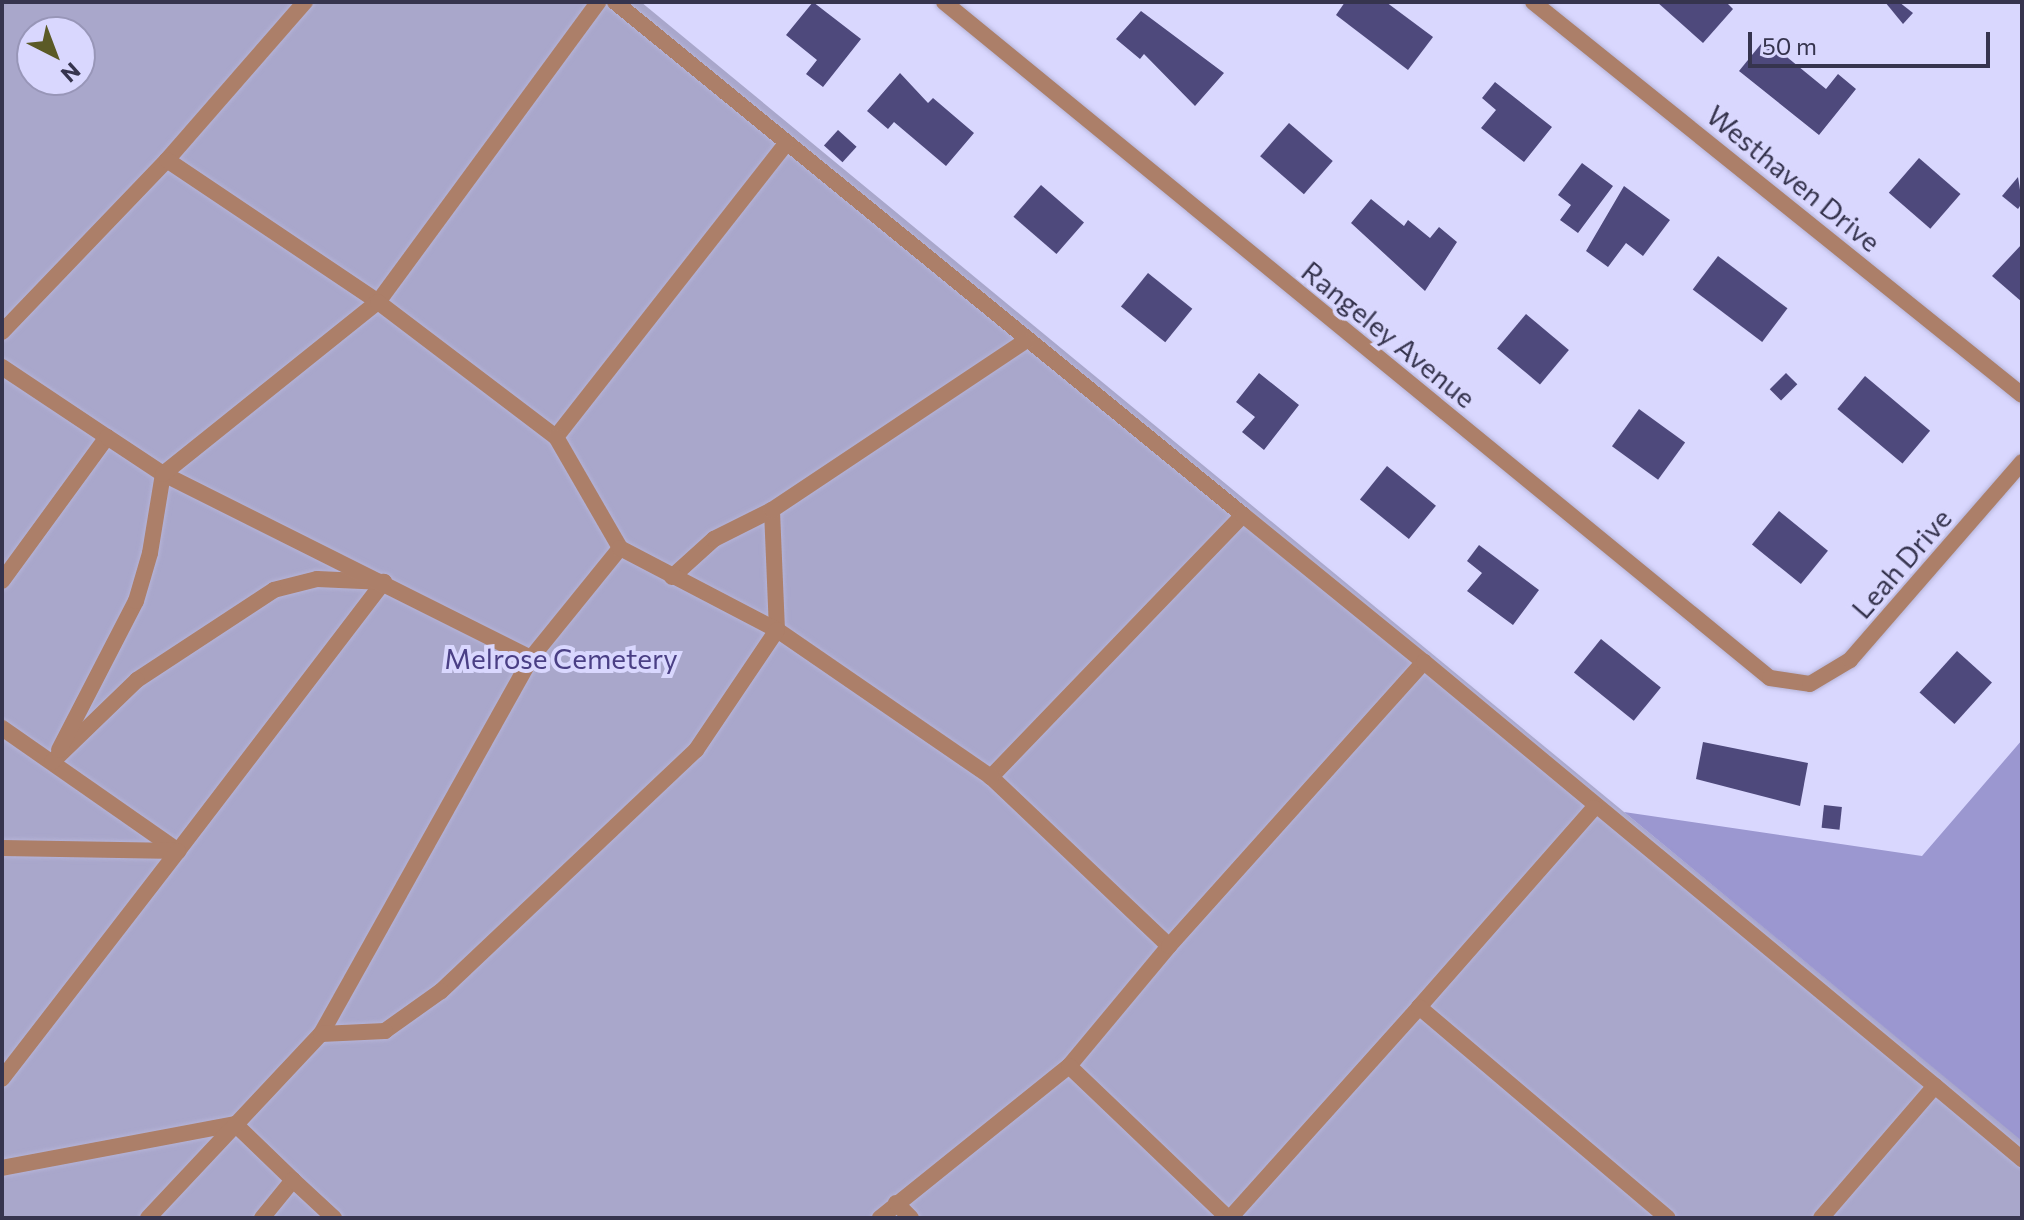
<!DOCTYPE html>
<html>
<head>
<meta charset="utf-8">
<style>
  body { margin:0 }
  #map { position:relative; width:2024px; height:1220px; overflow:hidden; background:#d9d7fe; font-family:Commissioner,sans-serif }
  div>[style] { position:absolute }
  .green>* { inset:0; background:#a9a7cb }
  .forest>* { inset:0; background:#9b97d0 }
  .building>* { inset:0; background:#4e497c; transform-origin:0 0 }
  .roads { filter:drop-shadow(0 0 2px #b5b3d7) drop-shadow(0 0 2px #b5b3d7) }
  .service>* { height:16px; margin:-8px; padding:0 8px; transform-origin:8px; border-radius:8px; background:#ac7f69 }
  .minor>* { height:16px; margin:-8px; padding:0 8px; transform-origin:8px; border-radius:8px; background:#ac7f69 }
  span { translate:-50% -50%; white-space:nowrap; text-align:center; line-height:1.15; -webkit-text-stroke:8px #d9d7fe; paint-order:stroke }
  .street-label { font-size:28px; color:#36344e }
  .park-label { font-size:28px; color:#4a3f85 }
  .frame { position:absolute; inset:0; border:4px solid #36344e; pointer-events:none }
  .north { position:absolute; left:16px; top:16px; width:80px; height:80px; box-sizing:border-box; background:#d9d7fe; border:2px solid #9896b8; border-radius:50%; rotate:138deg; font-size:22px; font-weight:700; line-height:32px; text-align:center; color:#36344e }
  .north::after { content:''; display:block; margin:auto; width:28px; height:36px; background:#5b5a26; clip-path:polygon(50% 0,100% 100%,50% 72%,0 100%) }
  .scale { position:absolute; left:1748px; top:32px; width:242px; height:36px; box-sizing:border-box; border:4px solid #36344e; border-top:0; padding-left:10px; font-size:24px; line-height:28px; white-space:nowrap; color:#36344e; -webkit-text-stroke:6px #d9d7fe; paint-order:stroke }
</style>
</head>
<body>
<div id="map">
  <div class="green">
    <div style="clip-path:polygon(evenodd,2px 2px,641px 2px,2022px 1140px,2022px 1218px,2px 1218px,2px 2px,32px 32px,80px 32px,80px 80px,32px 80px,32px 32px)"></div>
  </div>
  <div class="forest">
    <div style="clip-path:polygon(2022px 740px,2022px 1141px,1624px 812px,1922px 856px)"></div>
  </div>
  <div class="building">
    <div style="clip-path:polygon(813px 2px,861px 39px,823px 87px,806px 74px,817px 60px,786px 35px)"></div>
    <div style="clip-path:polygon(1345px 2px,1386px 2px,1433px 37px,1408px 70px,1336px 15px)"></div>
    <div style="clip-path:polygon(1657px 2px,1726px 2px,1733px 9px,1703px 43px)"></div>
    <div style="clip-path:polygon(1885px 2px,1899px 2px,1913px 13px,1903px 24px)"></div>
    <div style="clip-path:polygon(1141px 11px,1224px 73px,1195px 106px,1144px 54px,1140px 59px,1116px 39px)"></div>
    <div style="clip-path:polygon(1765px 39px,1826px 89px,1838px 74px,1856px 89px,1819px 135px,1739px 71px)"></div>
    <div style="clip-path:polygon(900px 73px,928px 103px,933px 98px,974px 133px,946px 166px,894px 122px,888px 129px,867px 111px)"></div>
    <div style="clip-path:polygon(1495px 82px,1552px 127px,1524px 162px,1481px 128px,1496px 110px,1482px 98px)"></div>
    <div style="left:1289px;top:123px;width:58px;height:44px;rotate:41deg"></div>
    <div style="left:838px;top:130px;width:25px;height:21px;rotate:42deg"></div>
    <div style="left:1919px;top:158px;width:55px;height:46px;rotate:41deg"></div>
    <div style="clip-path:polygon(1582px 163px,1613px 186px,1578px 233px,1560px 220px,1571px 205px,1558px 195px)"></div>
    <div style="clip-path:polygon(2018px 177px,2022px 203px,2018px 209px,2002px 196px)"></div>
    <div style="left:1041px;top:185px;width:57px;height:42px;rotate:41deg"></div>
    <div style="clip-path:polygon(1624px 186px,1670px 220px,1643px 256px,1626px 243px,1608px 267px,1586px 251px)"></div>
    <div style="clip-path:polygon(1371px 199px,1404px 226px,1408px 220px,1430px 238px,1439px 227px,1457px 242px,1425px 291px,1351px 223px)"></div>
    <div style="clip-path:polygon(2022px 244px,2022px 302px,1992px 276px)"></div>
    <div style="left:1718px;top:256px;width:87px;height:42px;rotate:37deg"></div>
    <div style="left:1148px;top:273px;width:57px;height:43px;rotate:39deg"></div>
    <div style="left:1526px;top:314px;width:56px;height:45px;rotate:40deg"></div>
    <div style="clip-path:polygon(1259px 373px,1299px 405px,1264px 450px,1242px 432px,1255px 417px,1236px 402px)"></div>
    <div style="left:1786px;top:373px;width:16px;height:23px;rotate:45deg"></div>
    <div style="left:1865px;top:376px;width:85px;height:43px;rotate:40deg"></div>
    <div style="left:1639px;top:409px;width:57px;height:46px;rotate:36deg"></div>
    <div style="left:1387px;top:466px;width:63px;height:43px;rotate:39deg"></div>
    <div style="left:1779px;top:511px;width:63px;height:43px;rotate:39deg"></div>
    <div style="clip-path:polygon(1479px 545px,1539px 590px,1513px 625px,1467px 591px,1482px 573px,1467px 561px)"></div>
    <div style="left:1601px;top:639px;width:77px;height:43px;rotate:39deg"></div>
    <div style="left:1957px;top:651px;width:47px;height:56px;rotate:42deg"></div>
    <div style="clip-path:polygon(1703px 742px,1808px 763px,1800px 806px,1696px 779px)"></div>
    <div style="left:1824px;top:805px;width:18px;height:23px;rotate:6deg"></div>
  </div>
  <div class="roads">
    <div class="service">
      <div style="left:615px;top:2px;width:811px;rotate:39.24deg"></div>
      <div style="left:1243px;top:515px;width:364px;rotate:133.9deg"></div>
      <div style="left:991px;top:777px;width:245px;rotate:43.5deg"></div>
      <div style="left:1169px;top:946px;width:156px;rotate:129.8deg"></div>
      <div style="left:1069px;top:1066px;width:243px;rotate:141.2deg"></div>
      <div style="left:167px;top:160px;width:210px;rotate:-48.9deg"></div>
      <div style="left:2px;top:332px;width:238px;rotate:-46.2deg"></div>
      <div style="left:167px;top:160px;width:254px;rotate:33.9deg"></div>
      <div style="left:378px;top:302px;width:372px;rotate:-53.7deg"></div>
      <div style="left:2px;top:367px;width:126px;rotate:33.7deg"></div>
      <div style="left:107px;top:437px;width:178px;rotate:126.1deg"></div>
      <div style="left:556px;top:437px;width:371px;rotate:-51.9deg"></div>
      <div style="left:1243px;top:515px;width:233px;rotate:39.1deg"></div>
      <div style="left:672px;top:577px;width:57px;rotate:-42.1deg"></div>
      <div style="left:714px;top:539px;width:65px;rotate:-26.6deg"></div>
      <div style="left:531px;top:658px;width:141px;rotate:-51deg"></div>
      <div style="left:2px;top:728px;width:215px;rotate:34.9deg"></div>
      <div style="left:178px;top:851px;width:339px;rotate:-52.6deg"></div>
      <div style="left:384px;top:582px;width:67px;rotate:-177.4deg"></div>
      <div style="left:317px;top:579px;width:44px;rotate:165.7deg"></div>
      <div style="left:274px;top:590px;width:164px;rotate:146.7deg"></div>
      <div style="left:137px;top:680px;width:118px;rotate:136deg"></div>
      <div style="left:59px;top:750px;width:168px;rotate:-62.7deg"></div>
      <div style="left:136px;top:601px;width:50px;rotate:-73.7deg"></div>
      <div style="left:150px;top:553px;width:80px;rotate:-80.7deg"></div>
      <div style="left:163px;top:474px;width:67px;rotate:-146.5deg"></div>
      <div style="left:991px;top:777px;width:260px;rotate:-145.5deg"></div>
      <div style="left:777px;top:630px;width:120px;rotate:-92.4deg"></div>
      <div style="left:772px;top:510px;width:303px;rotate:-33.7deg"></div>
      <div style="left:2px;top:848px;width:176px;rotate:1deg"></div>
      <div style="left:178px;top:851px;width:288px;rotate:127.7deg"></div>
      <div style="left:1169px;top:946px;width:382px;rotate:-48.1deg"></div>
      <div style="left:1424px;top:662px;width:664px;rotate:39.68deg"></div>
      <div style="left:1419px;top:1007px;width:265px;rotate:-48.7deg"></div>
      <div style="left:1069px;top:1066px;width:220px;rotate:43.7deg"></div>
      <div style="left:235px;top:1124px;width:81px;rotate:44deg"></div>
      <div style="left:293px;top:1180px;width:49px;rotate:129.2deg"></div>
      <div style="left:2px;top:1168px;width:237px;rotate:-10.7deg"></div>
      <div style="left:896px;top:1203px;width:21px;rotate:45deg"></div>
      <div style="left:148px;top:1218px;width:253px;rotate:-46.8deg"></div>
      <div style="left:321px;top:1034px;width:431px;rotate:-60.8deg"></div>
      <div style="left:531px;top:658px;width:411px;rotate:-153.4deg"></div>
      <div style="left:163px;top:474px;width:275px;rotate:-38.7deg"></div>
      <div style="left:378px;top:302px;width:223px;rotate:37.2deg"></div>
      <div style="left:556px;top:437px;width:128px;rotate:60deg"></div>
      <div style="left:620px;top:548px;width:177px;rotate:27.6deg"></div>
      <div style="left:777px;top:630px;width:145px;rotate:124deg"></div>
      <div style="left:696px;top:750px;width:351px;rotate:136.6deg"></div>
      <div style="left:441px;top:991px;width:69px;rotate:144.5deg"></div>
      <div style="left:385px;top:1031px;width:64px;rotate:177.3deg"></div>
      <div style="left:1230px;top:1218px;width:283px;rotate:-48.1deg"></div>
      <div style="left:1419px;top:1007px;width:326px;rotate:40.3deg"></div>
      <div style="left:1821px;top:1218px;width:174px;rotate:-49.2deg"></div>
      <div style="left:1935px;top:1086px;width:114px;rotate:40deg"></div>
    </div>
    <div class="minor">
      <div style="left:944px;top:2px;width:1067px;rotate:39.3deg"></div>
      <div style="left:1770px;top:678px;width:40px;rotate:8.5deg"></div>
      <div style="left:1810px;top:684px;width:47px;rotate:-31deg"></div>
      <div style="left:1850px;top:660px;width:262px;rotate:-49deg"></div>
      <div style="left:1533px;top:2px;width:627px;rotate:38.79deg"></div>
      <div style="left:293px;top:1180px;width:56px;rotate:42.8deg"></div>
    </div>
  </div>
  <div class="street-label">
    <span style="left:1794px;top:178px;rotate:39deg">Westhaven Drive</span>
    <span style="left:1389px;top:334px;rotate:39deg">Rangeley Avenue</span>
    <span style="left:1901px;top:563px;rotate:-49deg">Leah Drive</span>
  </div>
  <div class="park-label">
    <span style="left:561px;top:658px">Melrose Cemetery</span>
  </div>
  <div class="frame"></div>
  <div class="north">N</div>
  <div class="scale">50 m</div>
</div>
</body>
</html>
